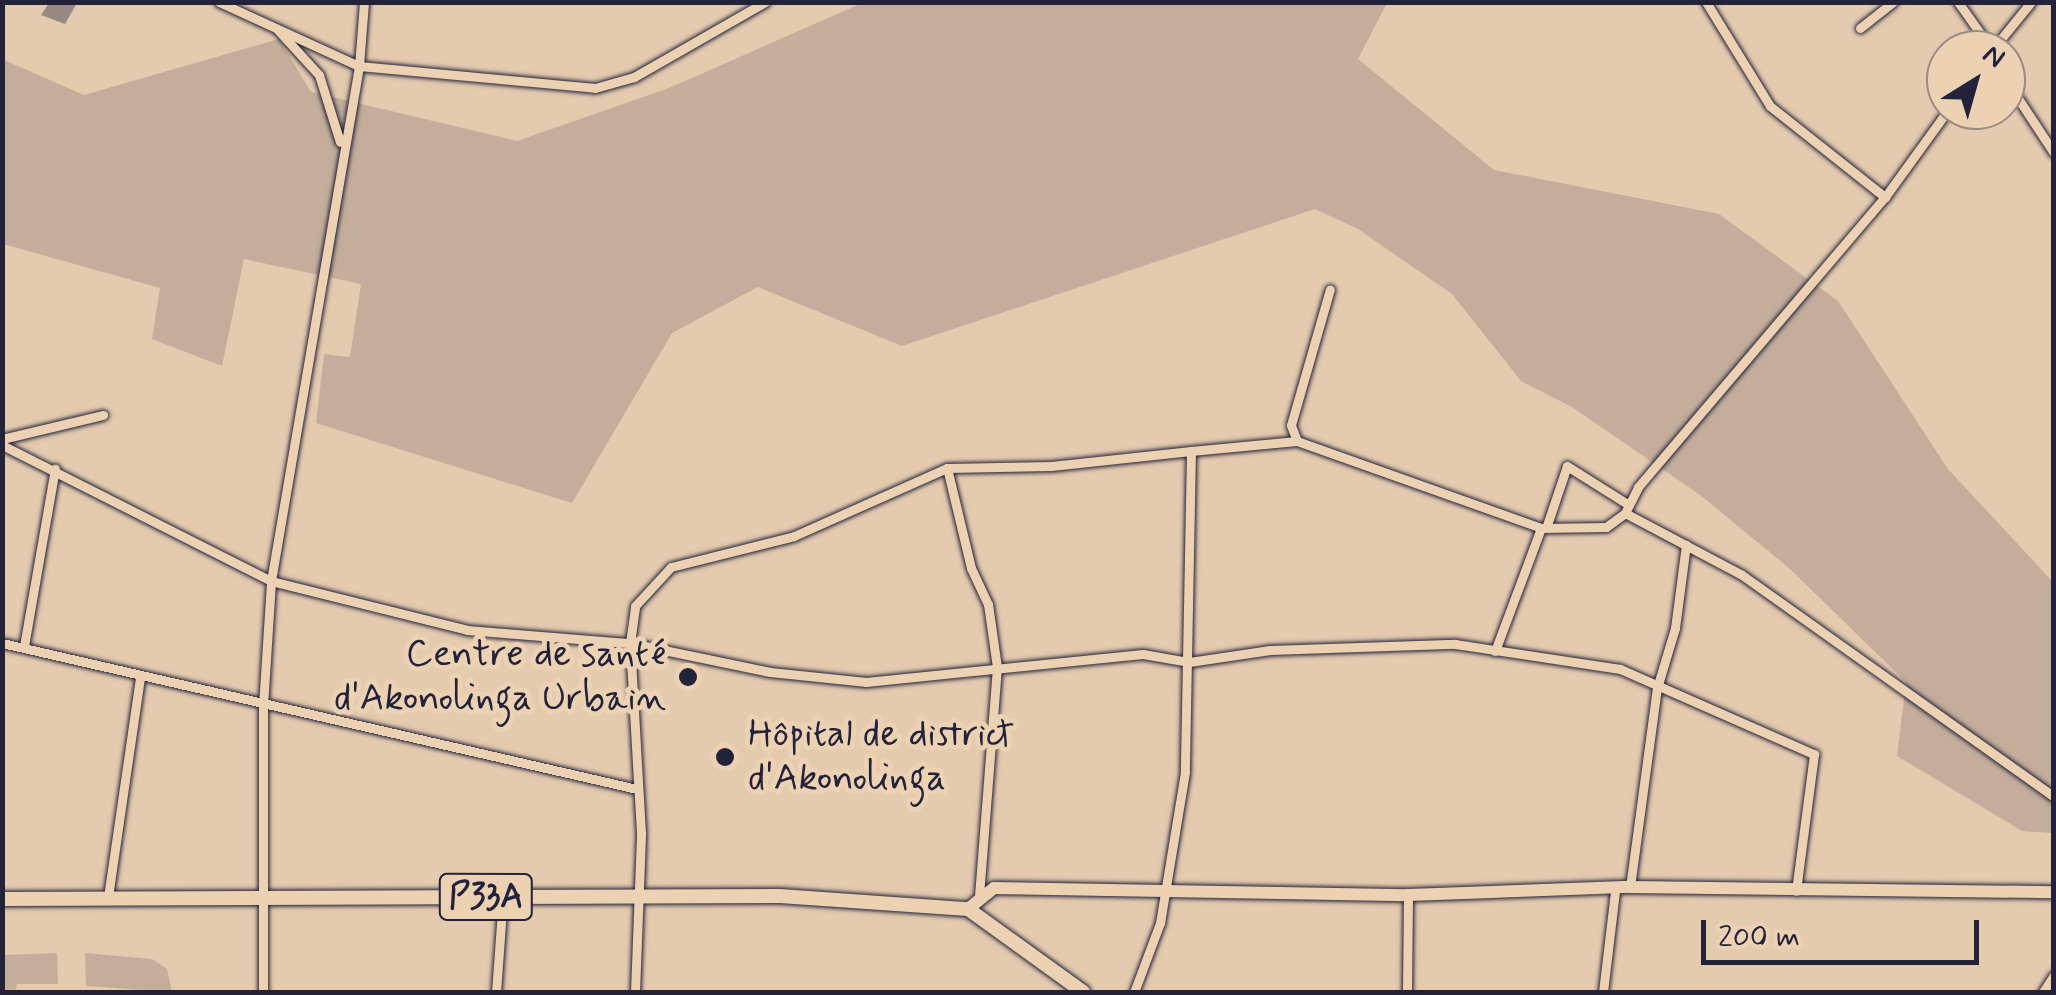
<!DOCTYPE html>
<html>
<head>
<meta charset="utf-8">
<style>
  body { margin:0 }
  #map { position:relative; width:2056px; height:995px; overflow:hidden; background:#e4caae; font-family:Mynerve,sans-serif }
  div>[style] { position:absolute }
  .green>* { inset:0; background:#c4ae9b }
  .water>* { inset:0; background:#9a8982 }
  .roads { filter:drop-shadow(0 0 2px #22223b) drop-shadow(0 0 2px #22223b) }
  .street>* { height:9px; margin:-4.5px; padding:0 4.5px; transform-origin:4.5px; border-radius:4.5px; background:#ecd1b3 }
  .secondary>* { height:12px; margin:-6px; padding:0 6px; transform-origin:6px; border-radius:6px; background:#ecd1b3 }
  .primary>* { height:14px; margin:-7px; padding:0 7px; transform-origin:7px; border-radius:7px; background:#ecd1b3 }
  .dots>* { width:28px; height:28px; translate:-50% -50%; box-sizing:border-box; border:5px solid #ecd1b3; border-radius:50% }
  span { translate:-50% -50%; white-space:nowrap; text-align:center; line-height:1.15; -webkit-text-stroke:10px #ecd1b3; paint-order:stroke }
  .shield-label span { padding:2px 8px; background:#ecd1b3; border:2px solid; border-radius:8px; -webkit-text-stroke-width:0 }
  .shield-label { font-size:35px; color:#22223b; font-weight:700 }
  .poi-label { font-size:38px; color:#22223b }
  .right { translate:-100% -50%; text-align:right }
  .left { translate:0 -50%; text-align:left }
  .frame { position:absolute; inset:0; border:5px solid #22223b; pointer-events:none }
  .north { position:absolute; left:1926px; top:30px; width:100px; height:100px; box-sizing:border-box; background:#ecd1b3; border:2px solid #9b8b83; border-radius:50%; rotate:37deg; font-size:28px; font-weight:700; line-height:40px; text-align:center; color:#22223b }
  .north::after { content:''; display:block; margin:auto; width:35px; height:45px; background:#22223b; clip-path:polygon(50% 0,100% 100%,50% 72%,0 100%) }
  .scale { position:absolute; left:1701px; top:920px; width:278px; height:45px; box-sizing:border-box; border:5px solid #22223b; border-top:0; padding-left:12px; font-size:30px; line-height:35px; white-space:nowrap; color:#22223b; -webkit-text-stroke:8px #ecd1b3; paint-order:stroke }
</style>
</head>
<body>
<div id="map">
  <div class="green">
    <div style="clip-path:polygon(862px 3px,1387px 3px,1358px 59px,1494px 170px,1719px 214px,1838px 301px,1948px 469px,2053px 582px,2053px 833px,2022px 831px,1897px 756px,1906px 682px,1789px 568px,1700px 495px,1572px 407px,1521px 381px,1452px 294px,1358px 229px,1315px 209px,902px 346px,758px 287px,672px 333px,572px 503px,316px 423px,324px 354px,350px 357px,361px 284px,244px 259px,222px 366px,152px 339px,160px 288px,3px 244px,2px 59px,84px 95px,279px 39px,311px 92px,517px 141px,669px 88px)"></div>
    <div style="clip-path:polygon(57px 953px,58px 984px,17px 984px,15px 992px,3px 992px,3px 955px)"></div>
    <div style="clip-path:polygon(85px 953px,152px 959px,167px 969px,172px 992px,86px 986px)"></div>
  </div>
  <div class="water">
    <div style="clip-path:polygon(49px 3px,49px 2px,77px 3px,65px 24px,41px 15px)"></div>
  </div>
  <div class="roads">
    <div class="street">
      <div style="left:219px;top:2px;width:154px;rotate:24.6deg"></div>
      <div style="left:359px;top:66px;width:237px;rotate:5.3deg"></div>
      <div style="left:595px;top:88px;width:41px;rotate:-15.8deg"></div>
      <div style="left:634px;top:77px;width:151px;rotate:-29.8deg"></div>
      <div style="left:1706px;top:2px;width:122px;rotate:58.4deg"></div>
      <div style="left:1770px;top:106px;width:147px;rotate:38.4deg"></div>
      <div style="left:1958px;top:2px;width:59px;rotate:54.7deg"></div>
      <div style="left:1860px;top:28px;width:42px;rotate:-38.2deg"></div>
      <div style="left:277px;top:29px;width:62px;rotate:47.6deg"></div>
      <div style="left:319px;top:75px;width:70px;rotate:72.6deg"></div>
      <div style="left:1992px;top:50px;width:62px;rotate:-50.9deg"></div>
      <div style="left:2006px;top:80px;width:87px;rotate:56.7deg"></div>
      <div style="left:2px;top:439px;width:104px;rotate:-13.4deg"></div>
      <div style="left:1297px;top:441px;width:17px;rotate:-111deg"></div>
      <div style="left:1291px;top:425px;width:141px;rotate:-74deg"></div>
      <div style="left:2px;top:445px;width:301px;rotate:26.8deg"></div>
      <div style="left:271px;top:581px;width:202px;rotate:14deg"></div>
      <div style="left:467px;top:630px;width:164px;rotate:4.6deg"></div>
      <div style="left:630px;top:643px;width:143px;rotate:11.7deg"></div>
      <div style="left:770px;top:672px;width:97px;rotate:5.9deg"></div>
      <div style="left:866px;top:682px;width:278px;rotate:-5.8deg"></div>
      <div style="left:1143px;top:654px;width:47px;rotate:9.9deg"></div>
      <div style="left:1189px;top:662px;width:82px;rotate:-8.4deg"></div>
      <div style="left:1270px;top:650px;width:185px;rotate:-1.9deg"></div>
      <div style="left:1455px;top:644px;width:167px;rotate:8.6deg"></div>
      <div style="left:1620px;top:669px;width:212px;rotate:23.7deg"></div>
      <div style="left:1814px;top:754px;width:138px;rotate:97.5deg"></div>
      <div style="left:1191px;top:451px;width:106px;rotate:-5.4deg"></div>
      <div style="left:1297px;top:441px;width:259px;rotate:19.6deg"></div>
      <div style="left:1541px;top:528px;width:65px;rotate:-0.9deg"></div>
      <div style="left:1606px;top:527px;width:24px;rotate:-36deg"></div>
      <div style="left:1625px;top:513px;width:132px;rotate:27.9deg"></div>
      <div style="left:1742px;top:575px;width:383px;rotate:35.4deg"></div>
      <div style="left:947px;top:468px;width:103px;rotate:76.5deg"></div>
      <div style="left:971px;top:568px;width:40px;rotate:65deg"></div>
      <div style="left:988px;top:604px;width:64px;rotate:81.9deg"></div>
      <div style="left:997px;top:667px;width:228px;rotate:94.5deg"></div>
      <div style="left:1625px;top:513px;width:29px;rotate:-63deg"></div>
      <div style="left:1638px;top:487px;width:381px;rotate:-49.6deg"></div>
      <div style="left:1885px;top:197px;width:107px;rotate:-54.1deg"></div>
      <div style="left:1547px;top:525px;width:62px;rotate:-71.3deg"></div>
      <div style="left:1567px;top:466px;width:73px;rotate:32.2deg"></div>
      <div style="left:2px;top:643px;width:652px;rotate:12.95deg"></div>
      <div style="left:24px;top:646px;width:180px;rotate:-80.1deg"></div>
      <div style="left:1495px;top:651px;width:131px;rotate:-69.5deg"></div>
      <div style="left:1630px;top:887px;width:201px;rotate:-82.3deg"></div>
      <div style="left:1657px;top:688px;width:63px;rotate:-73.3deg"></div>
      <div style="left:1675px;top:628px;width:84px;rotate:-82.5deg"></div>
      <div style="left:108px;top:897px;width:222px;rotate:-81.7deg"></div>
      <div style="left:263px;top:992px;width:286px;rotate:-90deg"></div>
      <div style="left:263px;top:706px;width:125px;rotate:-86.3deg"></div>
      <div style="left:271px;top:581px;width:522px;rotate:-80.3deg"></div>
      <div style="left:359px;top:66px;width:64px;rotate:-85.5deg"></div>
      <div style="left:496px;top:992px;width:95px;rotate:-85.8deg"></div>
      <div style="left:635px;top:992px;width:159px;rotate:-87.8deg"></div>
      <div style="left:641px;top:833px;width:190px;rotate:-93.3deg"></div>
      <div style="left:630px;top:643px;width:37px;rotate:-82deg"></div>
      <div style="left:635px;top:606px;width:53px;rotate:-47.3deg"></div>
      <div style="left:671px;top:567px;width:127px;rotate:-14.1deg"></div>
      <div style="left:794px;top:536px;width:167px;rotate:-24deg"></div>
      <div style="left:947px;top:468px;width:104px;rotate:-1.1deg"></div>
      <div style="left:1051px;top:466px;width:141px;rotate:-6.1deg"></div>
      <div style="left:1191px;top:451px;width:321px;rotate:91.1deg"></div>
      <div style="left:1185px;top:772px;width:153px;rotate:99.4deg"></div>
      <div style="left:1160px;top:923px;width:74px;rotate:110.6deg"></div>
      <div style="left:1407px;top:992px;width:97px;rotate:-89.4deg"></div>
      <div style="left:1603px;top:992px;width:102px;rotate:-83.2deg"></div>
      <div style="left:2043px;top:992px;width:20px;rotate:-57deg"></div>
    </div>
    <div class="secondary">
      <div style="left:968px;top:909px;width:33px;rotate:-39deg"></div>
      <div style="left:994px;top:888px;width:414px;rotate:1deg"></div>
      <div style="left:1408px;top:895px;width:222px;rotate:-2.1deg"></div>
      <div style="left:1630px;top:887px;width:424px;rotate:0.7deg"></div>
    </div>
    <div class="primary">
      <div style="left:2px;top:899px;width:778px;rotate:-0.22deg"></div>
      <div style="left:780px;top:896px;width:188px;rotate:4deg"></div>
      <div style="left:968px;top:909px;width:142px;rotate:35.8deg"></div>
    </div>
  </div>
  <div class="dots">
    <div style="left:688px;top:677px;background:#22223b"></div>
    <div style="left:725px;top:757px;background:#22223b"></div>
  </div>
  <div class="shield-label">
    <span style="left:486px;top:897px">P33A</span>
  </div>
  <div class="poi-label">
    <span class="right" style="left:666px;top:677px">Centre de santé<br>d'Akonolinga Urbain</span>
    <span class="left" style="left:748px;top:757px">Hôpital de district<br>d'Akonolinga</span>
  </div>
  <div class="frame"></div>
  <div class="north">N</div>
  <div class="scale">200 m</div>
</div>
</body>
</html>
